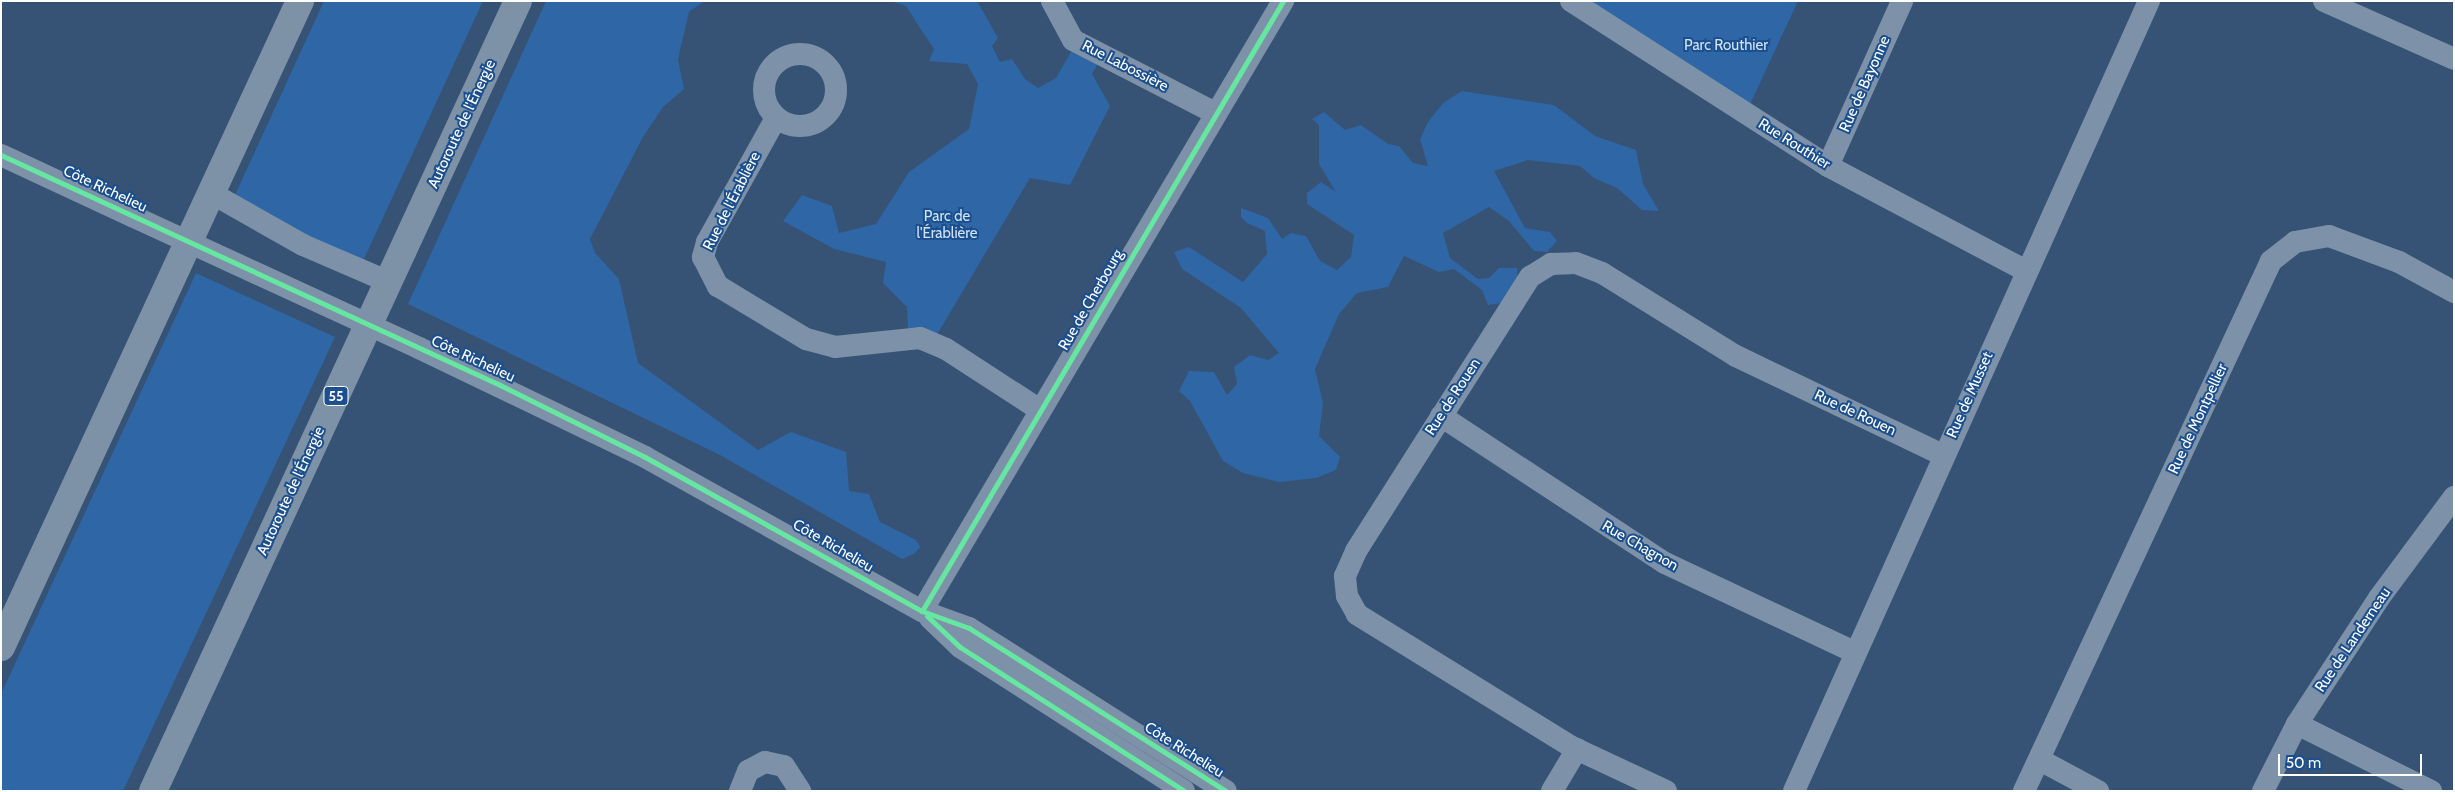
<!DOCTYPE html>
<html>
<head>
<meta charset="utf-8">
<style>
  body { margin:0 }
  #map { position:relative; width:2455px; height:792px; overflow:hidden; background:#365274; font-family:Cabin,sans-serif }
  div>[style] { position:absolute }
  .green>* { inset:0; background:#2f66a5 }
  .minor>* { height:22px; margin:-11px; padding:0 11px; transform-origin:11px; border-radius:11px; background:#7d92a8 }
  .minor>.ring { margin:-11px; padding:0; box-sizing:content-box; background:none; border:22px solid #7d92a8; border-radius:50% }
  .highway>* { height:28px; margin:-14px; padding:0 14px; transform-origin:14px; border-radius:14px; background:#7e92a7 }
  .minor-bridge>* { height:22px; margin:-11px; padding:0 11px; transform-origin:11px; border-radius:11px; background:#7d92a8 }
  .cycleway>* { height:5px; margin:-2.5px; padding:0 2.5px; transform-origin:2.5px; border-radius:2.5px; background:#66e7a1 }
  span { translate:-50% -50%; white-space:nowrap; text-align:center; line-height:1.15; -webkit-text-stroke:4px #1b4f8f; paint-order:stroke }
  .shield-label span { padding:1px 4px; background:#1b4f8f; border:1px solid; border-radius:4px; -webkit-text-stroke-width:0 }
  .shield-label { font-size:14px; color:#fff; font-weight:700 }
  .park-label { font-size:15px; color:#cfe3fa }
  .street-label { font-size:15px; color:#fff }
  .frame { position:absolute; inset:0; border:2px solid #fff; pointer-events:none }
  .scale { position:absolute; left:2278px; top:754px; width:144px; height:22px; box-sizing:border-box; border:2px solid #fff; border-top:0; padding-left:6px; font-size:15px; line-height:18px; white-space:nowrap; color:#fff; -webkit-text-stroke:4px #1b4f8f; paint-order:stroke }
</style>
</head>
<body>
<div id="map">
  <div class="green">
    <div style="clip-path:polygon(324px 1px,483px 1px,364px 259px,317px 241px,235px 195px)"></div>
    <div style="clip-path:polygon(546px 1px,704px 1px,689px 12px,678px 59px,684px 89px,663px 107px,643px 137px,590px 239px,595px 253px,619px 279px,638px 363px,758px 450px,791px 432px,846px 452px,849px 491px,869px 494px,880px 522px,916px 540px,920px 547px,914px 554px,902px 559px,720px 455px,408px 304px)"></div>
    <div style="clip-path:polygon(890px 1px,977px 1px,998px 38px,992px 46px,1000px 62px,1012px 59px,1025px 79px,1038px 88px,1056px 78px,1076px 43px,1103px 55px,1092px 74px,1110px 106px,1070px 185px,1030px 178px,932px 343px,908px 333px,907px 307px,883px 283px,886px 262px,834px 249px,783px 221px,802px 195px,832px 206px,839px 233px,876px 224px,909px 172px,969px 129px,978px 84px,967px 64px,929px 61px,934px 49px,920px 28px,906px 6px)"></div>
    <div style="clip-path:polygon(1571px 1px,1798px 1px,1746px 113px)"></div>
    <div style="clip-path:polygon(1462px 91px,1554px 105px,1595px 136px,1636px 150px,1643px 184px,1659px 211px,1642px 210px,1617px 188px,1594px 178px,1580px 166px,1528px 160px,1494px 171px,1525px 228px,1550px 232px,1557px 241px,1547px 252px,1534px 251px,1509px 221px,1489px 207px,1443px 233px,1450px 258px,1478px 279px,1489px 278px,1499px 268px,1517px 268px,1518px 284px,1502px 303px,1488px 305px,1482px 290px,1454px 269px,1439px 272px,1404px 256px,1388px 287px,1357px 293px,1339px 314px,1315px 369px,1323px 403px,1319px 436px,1340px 457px,1336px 470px,1316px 478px,1279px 482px,1243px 473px,1223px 461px,1190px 401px,1179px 391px,1189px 371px,1214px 372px,1227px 395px,1237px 384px,1234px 367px,1250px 355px,1268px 360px,1279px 353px,1241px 308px,1182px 269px,1174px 252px,1189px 247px,1243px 282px,1267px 254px,1265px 231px,1247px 223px,1241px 217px,1241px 208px,1268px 218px,1282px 239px,1291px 233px,1306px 236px,1320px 261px,1337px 270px,1351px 257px,1354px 235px,1307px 204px,1307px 193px,1321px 182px,1336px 192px,1319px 164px,1319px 125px,1312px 119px,1324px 112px,1345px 130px,1361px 125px,1388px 144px,1399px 146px,1413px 163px,1428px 166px,1420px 139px,1428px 122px,1443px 103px)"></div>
    <div style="clip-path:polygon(196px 273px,335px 337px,123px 791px,1px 791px,1px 694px)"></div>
  </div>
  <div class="minor">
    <div style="left:1052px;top:1px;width:44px;rotate:61.7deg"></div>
    <div style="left:1073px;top:40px;width:160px;rotate:27.2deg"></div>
    <div style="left:1571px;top:1px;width:305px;rotate:32.7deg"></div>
    <div style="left:1828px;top:166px;width:224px;rotate:27.9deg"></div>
    <div style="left:2324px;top:1px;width:142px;rotate:24deg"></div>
    <div class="ring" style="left:764px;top:54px;width:50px;height:50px"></div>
    <div style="left:776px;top:118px;width:142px;rotate:119.1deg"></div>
    <div style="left:707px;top:242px;width:16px;rotate:105deg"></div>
    <div style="left:703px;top:257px;width:33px;rotate:63deg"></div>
    <div style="left:718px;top:286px;width:103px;rotate:31.1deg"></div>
    <div style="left:806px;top:339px;width:30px;rotate:15deg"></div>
    <div style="left:835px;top:347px;width:85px;rotate:-6deg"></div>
    <div style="left:920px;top:338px;width:28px;rotate:23deg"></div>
    <div style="left:946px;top:349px;width:112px;rotate:33deg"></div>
    <div style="left:1px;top:155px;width:145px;rotate:25deg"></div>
    <div style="left:1828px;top:166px;width:181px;rotate:-65.8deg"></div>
    <div style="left:211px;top:193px;width:106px;rotate:29.5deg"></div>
    <div style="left:303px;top:245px;width:94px;rotate:23.3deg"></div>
    <div style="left:419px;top:348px;width:251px;rotate:25.7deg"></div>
    <div style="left:645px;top:457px;width:317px;rotate:29.1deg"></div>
    <div style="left:922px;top:611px;width:50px;rotate:19.9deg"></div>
    <div style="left:969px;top:628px;width:304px;rotate:32.4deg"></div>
    <div style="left:1441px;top:416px;width:268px;rotate:33.3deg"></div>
    <div style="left:1665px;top:563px;width:209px;rotate:25.2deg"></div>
    <div style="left:922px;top:611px;width:709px;rotate:-59.38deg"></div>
    <div style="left:930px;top:618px;width:42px;rotate:44deg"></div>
    <div style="left:960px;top:647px;width:266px;rotate:32.7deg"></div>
    <div style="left:2297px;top:724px;width:150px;rotate:26.6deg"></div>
    <div style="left:2040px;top:760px;width:66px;rotate:28.1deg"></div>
    <div style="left:740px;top:791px;width:22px;rotate:-68deg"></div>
    <div style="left:748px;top:771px;width:19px;rotate:-28deg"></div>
    <div style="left:765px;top:762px;width:19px;rotate:12deg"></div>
    <div style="left:784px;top:766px;width:30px;rotate:57deg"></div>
    <div style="left:1552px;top:791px;width:49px;rotate:-59.2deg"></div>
    <div style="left:1666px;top:791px;width:104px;rotate:-154.9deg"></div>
    <div style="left:1572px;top:747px;width:253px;rotate:-148.3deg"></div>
    <div style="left:1357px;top:614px;width:21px;rotate:-119deg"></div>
    <div style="left:1347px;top:596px;width:20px;rotate:-96deg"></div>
    <div style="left:1345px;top:576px;width:27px;rotate:-66deg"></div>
    <div style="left:1356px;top:551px;width:325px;rotate:-57.6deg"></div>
    <div style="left:1530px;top:277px;width:25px;rotate:-32deg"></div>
    <div style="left:1551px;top:264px;width:25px;rotate:-2deg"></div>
    <div style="left:1576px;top:263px;width:28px;rotate:21deg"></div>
    <div style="left:1602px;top:273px;width:158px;rotate:31.8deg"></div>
    <div style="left:1736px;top:356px;width:229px;rotate:25.6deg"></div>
    <div style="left:1794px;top:791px;width:866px;rotate:-65.8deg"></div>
    <div style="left:2024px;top:791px;width:585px;rotate:-65.01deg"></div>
    <div style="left:2271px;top:261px;width:31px;rotate:-38deg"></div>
    <div style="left:2295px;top:242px;width:35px;rotate:-10deg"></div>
    <div style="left:2329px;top:236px;width:75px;rotate:20.4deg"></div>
    <div style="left:2399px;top:262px;width:63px;rotate:28.6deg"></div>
    <div style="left:2263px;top:791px;width:75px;rotate:-63.1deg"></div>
    <div style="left:2297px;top:724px;width:150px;rotate:-56.9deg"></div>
    <div style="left:2379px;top:598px;width:126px;rotate:-53.4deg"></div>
  </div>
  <div class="highway">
    <div style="left:1px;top:647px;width:712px;rotate:-65.16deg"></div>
    <div style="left:153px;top:791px;width:870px;rotate:-65.2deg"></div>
  </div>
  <div class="minor-bridge">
    <div style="left:132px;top:216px;width:316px;rotate:24.7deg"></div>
  </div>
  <div class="cycleway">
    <div style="left:1px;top:155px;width:549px;rotate:24.75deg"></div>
    <div style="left:500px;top:385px;width:162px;rotate:26.4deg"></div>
    <div style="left:645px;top:457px;width:317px;rotate:29.1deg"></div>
    <div style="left:922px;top:611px;width:50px;rotate:19.9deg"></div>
    <div style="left:969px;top:628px;width:304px;rotate:32.4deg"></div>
    <div style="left:922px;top:611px;width:709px;rotate:-59.38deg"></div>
    <div style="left:927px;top:616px;width:45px;rotate:43.2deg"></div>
    <div style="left:960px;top:647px;width:266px;rotate:32.7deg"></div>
  </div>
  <div class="shield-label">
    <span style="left:336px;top:396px">55</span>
  </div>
  <div class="park-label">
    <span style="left:1726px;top:46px">Parc Routhier</span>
    <span style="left:947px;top:225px">Parc de<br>l'Érablière</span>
  </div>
  <div class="street-label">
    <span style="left:1125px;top:66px;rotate:27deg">Rue Labossière</span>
    <span style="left:1865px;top:84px;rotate:-66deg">Rue de Bayonne</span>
    <span style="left:462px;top:124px;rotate:-65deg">Autoroute de l'Énergie</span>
    <span style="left:1794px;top:144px;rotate:32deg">Rue Routhier</span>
    <span style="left:105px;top:189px;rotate:25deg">Côte Richelieu</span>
    <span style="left:732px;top:201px;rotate:-63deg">Rue de l'Érablière</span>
    <span style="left:1091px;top:300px;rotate:-60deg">Rue de Cherbourg</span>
    <span style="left:473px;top:359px;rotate:25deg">Côte Richelieu</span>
    <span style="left:1970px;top:395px;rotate:-66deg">Rue de Musset</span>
    <span style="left:1453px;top:397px;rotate:-57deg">Rue de Rouen</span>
    <span style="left:1855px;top:413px;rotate:25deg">Rue de Rouen</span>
    <span style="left:2198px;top:419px;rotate:-65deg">Rue de Montpellier</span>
    <span style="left:291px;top:491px;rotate:-65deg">Autoroute de l'Énergie</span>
    <span style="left:833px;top:546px;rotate:30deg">Côte Richelieu</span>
    <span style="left:1640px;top:546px;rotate:30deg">Rue Chagnon</span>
    <span style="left:2353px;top:640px;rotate:-56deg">Rue de Landerneau</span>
    <span style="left:1184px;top:750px;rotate:32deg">Côte Richelieu</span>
  </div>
  <div class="frame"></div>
  <div class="scale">50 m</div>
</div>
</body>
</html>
